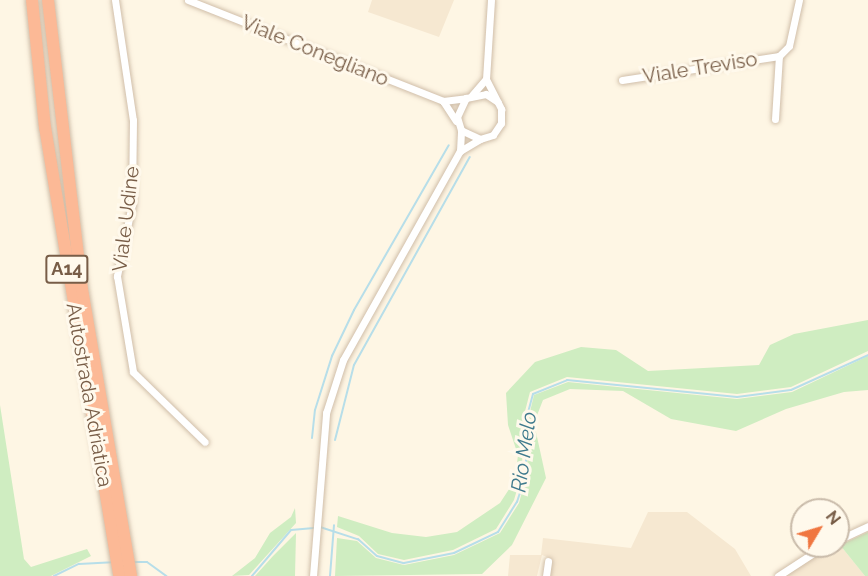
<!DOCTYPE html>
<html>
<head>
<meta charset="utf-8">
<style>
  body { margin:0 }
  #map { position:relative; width:868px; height:576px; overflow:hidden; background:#fef6e4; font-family:Raleway,sans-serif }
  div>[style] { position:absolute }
  .residential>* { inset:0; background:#f6e8d1 }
  .green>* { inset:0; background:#cfedc1 }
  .stream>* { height:2px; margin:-1px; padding:0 1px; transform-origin:1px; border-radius:1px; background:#b7dee9 }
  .roads { filter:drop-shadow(0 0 2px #d0bea9) drop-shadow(0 0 2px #d0bea9) }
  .street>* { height:7px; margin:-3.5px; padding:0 3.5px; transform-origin:3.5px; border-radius:3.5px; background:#fff }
  .highway>* { height:12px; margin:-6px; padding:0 6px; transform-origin:6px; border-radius:6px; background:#fcb996 }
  span { translate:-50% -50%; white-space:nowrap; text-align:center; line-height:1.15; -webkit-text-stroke:6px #fff9ec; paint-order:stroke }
  .shield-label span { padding:2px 4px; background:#fff9ec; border:2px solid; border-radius:4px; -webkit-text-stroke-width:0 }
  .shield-label { font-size:18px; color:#785d47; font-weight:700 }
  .street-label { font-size:20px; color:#785d47 }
  .water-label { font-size:21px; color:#3f7a8d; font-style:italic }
  .north { position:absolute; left:790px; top:498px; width:60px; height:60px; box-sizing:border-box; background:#fff9ec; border:2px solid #c9bbaa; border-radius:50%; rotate:52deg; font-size:16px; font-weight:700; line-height:24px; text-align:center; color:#785d47 }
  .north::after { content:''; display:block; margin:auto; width:21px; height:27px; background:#f07640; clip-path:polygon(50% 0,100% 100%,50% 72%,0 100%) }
</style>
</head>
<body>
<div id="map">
  <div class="residential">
    <div style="clip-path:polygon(372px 0,454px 0,439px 37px,368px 12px)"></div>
    <div style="clip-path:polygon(648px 512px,687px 512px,735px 549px,751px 576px,550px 576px,552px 559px,542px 555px,537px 576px,508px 576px,510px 555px,541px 555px,543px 538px,631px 548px)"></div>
    <div style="clip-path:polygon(840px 545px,865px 576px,786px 576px,800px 565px)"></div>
  </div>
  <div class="green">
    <div style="clip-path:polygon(868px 320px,868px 351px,791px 387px,737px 394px,567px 377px,530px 392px,523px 419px,522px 473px,514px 500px,496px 529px,453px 550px,404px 560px,378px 554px,359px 536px,337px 527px,338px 516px,392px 533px,426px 537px,457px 532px,500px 503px,515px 480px,518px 455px,508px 425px,506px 393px,535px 362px,581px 347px,616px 350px,648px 371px,759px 365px,770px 345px,794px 334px)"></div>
    <div style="clip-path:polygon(868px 356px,868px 390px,844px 392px,786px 409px,736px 431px,671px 419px,623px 391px,570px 389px,543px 400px,534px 423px,546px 478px,512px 545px,482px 574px,335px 576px,337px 538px,357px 541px,376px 558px,404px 565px,454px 555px,500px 533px,519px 503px,527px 474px,528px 420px,534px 395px,568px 382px,737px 399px,792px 392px)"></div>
    <div style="clip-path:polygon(0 405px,24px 559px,31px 567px,87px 549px,91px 556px,51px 576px,0 576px)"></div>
    <div style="clip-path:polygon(295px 508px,296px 523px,249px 575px,232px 576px,255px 558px,270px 533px,291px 517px)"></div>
    <div style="clip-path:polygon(868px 532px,868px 576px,865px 576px,840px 545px)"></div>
    <div style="clip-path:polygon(296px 533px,295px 576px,255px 576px,273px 556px)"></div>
  </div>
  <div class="stream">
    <div style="left:312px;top:438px;width:28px;rotate:-84deg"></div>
    <div style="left:315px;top:410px;width:57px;rotate:-72.5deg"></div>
    <div style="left:332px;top:356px;width:51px;rotate:-64.4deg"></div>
    <div style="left:354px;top:310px;width:190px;rotate:-60.1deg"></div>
    <div style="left:335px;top:440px;width:77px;rotate:-75.8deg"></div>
    <div style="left:354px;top:365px;width:238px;rotate:-60.9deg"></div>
    <div style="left:320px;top:527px;width:40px;rotate:18deg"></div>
    <div style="left:358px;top:539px;width:25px;rotate:42deg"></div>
    <div style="left:377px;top:556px;width:28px;rotate:15deg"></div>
    <div style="left:404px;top:563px;width:51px;rotate:-11.3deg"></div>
    <div style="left:454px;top:553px;width:49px;rotate:-25.5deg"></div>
    <div style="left:498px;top:532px;width:36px;rotate:-58deg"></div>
    <div style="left:517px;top:502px;width:29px;rotate:-72deg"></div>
    <div style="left:526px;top:474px;width:54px;rotate:-90deg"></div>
    <div style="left:526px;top:420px;width:27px;rotate:-75deg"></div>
    <div style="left:533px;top:394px;width:37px;rotate:-22deg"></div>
    <div style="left:567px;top:380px;width:171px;rotate:5.7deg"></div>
    <div style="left:737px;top:397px;width:54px;rotate:-7.4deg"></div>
    <div style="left:791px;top:390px;width:85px;rotate:-24.4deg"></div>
    <div style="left:132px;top:562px;width:15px"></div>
    <div style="left:147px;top:562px;width:24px;rotate:36deg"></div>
    <div style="left:54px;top:576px;width:28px;rotate:-26deg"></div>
    <div style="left:79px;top:564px;width:33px;rotate:-3deg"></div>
    <div style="left:252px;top:576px;width:60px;rotate:-49.7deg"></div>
    <div style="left:291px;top:530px;width:23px;rotate:-5deg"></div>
    <div style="left:330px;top:576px;width:51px;rotate:-85.5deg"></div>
  </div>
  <div class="roads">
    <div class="street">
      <div style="left:115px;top:0;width:121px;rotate:81.5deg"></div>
      <div style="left:133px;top:120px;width:84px;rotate:90.7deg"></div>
      <div style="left:132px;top:204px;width:74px;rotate:101.8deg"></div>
      <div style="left:117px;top:276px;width:97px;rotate:80.5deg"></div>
      <div style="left:133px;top:372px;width:100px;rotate:44.2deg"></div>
      <div style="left:188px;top:0;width:274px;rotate:21.6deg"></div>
      <div style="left:443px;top:101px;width:23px;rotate:-7deg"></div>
      <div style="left:491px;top:0;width:79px;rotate:93.6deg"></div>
      <div style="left:486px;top:79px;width:34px;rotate:63deg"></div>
      <div style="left:501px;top:109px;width:14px;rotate:90deg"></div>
      <div style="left:501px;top:123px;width:14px;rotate:124deg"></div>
      <div style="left:493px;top:135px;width:14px;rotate:163deg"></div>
      <div style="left:480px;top:139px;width:21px;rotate:-155deg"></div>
      <div style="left:461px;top:130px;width:14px;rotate:-107deg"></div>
      <div style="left:457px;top:117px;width:21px;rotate:-65deg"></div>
      <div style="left:466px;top:98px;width:20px;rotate:-11deg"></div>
      <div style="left:486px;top:94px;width:14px;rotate:34deg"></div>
      <div style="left:622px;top:80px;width:159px;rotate:-8.7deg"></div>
      <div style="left:779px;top:56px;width:14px;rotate:-45deg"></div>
      <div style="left:789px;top:46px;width:47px;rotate:-77.7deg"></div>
      <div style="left:472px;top:95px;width:21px;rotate:-49deg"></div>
      <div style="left:443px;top:101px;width:24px;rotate:57deg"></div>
      <div style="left:775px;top:119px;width:63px;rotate:-86.4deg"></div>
      <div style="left:460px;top:151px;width:23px;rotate:-31deg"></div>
      <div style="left:838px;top:540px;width:33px;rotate:-25deg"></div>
      <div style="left:313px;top:576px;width:164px;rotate:-85.4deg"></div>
      <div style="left:326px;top:413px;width:56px;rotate:-72.2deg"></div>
      <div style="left:343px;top:360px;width:240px;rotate:-60.8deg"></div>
      <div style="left:460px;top:151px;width:21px;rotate:-87deg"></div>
      <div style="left:546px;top:576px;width:15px;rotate:-82deg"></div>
      <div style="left:778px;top:576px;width:55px;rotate:-33.1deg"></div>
    </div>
    <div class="highway">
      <div style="left:32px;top:0;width:128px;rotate:84.2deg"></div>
      <div style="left:45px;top:127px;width:455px;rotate:80.6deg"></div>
      <div style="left:48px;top:0;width:291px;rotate:83.3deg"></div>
      <div style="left:82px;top:289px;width:291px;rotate:80.3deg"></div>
    </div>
  </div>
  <div class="shield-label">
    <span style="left:67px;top:269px">A14</span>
  </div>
  <div class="street-label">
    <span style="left:315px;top:51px;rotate:22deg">Viale Conegliano</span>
    <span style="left:700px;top:68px;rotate:-9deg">Viale Treviso</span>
    <span style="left:126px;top:219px;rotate:-83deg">Viale Udine</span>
    <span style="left:89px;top:395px;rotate:80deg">Autostrada Adriatica</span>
  </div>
  <div class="water-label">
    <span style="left:524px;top:452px;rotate:-82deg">Rio Melo</span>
  </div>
  <div class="north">N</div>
</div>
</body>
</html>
